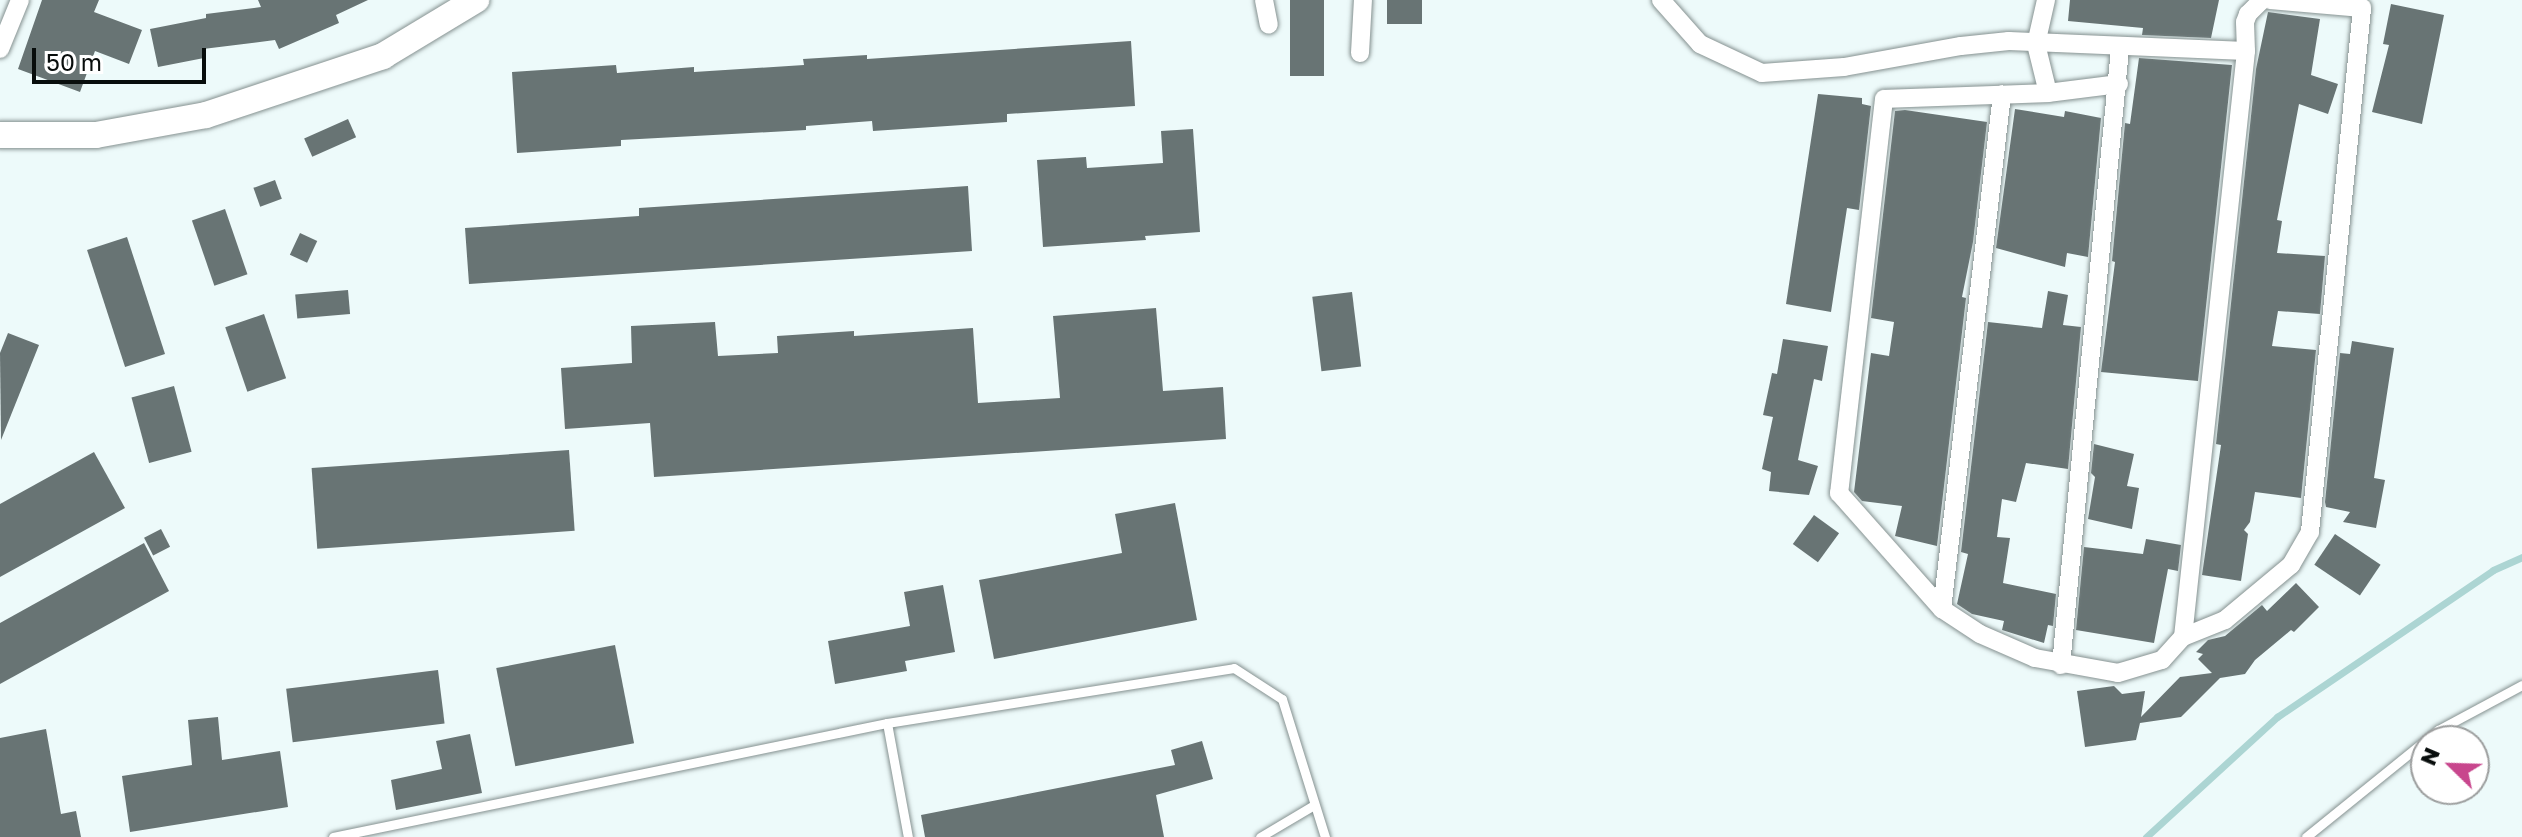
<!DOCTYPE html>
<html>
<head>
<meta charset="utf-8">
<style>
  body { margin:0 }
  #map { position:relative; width:2522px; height:837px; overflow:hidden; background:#edfafa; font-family:"Golos Text",sans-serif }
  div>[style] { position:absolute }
  .stream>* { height:7px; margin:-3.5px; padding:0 3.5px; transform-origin:3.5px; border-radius:3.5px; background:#acd5d3 }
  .building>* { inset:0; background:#687474; transform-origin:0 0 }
  .roads { filter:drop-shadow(0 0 2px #859190) drop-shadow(0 0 2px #859190) }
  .lane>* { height:9px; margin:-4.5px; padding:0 4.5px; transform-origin:4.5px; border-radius:4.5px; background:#fff }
  .street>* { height:18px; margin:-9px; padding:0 9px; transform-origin:9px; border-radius:9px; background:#fff }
  .secondary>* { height:26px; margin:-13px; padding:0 13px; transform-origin:13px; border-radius:13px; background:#fff }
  span { translate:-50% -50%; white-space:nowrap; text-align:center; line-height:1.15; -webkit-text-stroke:8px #fff; paint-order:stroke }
  .north { position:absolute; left:2410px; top:725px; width:80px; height:80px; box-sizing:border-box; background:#fff; border:2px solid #9c9e9e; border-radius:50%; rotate:293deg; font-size:22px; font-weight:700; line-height:32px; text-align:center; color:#080d0c }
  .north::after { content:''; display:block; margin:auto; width:28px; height:36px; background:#c8468d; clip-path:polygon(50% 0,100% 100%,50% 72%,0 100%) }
  .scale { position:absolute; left:32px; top:48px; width:174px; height:36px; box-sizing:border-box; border:4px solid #080d0c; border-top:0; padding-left:10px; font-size:24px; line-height:28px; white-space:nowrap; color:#080d0c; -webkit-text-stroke:6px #fff; paint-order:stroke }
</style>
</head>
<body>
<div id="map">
  <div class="stream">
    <div style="left:2146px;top:837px;width:178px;rotate:-42.5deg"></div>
    <div style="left:2277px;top:717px;width:261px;rotate:-34.2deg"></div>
    <div style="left:2493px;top:570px;width:32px;rotate:-24deg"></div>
  </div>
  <div class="building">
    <div style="clip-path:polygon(42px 0,99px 0,94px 12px,142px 30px,129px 64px,95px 51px,80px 92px,18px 69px)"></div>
    <div style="clip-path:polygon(258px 0,368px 0,336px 15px,339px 23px,279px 49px,275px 40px,203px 49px,204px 58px,158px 67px,150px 29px,206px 18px,206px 14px,261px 7px)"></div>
    <div style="left:1290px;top:0;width:34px;height:76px"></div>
    <div style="left:1387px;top:0;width:35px;height:24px"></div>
    <div style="clip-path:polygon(2070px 0,2219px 0,2211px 38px,2142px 35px,2143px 28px,2068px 21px)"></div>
    <div style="clip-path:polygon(2391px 4px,2444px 15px,2422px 124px,2372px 112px,2389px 45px,2383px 44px)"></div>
    <div style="clip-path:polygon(2268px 12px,2320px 19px,2311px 75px,2338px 84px,2328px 114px,2299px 104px,2277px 220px,2282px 221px,2277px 253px,2325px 256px,2320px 314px,2278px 311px,2272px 346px,2316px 350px,2301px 498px,2255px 492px,2250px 522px,2244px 530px,2248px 534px,2241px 581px,2202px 575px,2221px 445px,2216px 444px,2256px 69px)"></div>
    <div style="clip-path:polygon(1131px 41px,1135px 106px,1007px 114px,1007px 122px,873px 131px,872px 121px,806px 126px,806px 130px,621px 140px,621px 146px,517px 153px,512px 72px,616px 65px,617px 73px,694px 67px,694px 72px,804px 65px,803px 59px,867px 55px,867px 59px)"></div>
    <div style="clip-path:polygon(2139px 58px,2232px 65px,2198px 381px,2101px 372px,2115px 262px,2112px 261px,2125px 123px,2130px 124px)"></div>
    <div style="clip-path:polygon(1818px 94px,1862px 98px,1862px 104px,1871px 106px,1859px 210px,1847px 208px,1831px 312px,1786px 304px)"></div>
    <div style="clip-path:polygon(2015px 109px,2064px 117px,2065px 111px,2101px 118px,2088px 257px,2067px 253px,2065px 267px,1996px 248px)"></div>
    <div style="clip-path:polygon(1905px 110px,1987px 122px,1973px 242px,1962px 297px,1966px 298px,1937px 546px,1895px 536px,1902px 506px,1862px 501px,1854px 492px,1871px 353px,1889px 356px,1894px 322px,1871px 318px,1895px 111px)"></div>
    <div style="left:348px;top:119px;width:20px;height:48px;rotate:66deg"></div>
    <div style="clip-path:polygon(1193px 129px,1200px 232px,1145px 236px,1146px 240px,1043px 247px,1037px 160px,1086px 157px,1087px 168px,1163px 163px,1161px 131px)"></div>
    <div style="left:275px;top:180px;width:20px;height:23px;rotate:70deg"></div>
    <div style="clip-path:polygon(968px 186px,972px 251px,469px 284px,465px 228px,639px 216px,639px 208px)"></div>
    <div style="left:225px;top:209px;width:69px;height:35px;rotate:71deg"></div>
    <div style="left:300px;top:233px;width:19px;height:24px;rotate:25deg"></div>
    <div style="left:127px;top:237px;width:123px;height:42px;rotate:72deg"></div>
    <div style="left:348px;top:290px;width:24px;height:53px;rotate:85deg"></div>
    <div style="clip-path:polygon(2048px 291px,2068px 295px,2063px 325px,2081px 327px,2068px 469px,2026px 463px,2016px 502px,2002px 499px,1997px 537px,2010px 538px,2003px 583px,2056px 594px,2053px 626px,2048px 625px,2044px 643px,2002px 630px,2004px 621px,1972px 614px,1957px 604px,1968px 554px,1961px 552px,1988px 322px,2042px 328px)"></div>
    <div style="left:1352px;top:292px;width:75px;height:40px;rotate:83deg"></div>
    <div style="clip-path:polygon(1156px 308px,1163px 391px,1223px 387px,1226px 439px,654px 477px,650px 423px,565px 429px,561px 368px,632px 363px,631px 326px,715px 322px,718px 356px,778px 353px,777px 336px,854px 331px,854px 336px,973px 328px,978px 403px,1060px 398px,1053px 316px)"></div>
    <div style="left:264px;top:314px;width:68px;height:41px;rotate:71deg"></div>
    <div style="clip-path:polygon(8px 333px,39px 345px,1px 440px,0 353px)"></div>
    <div style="clip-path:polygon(1783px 339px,1828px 346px,1822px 381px,1814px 379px,1798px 460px,1818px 466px,1809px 495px,1769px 491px,1771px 472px,1762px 469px,1773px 417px,1763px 415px,1772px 373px,1777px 374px)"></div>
    <div style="clip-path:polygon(2352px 341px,2394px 348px,2374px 478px,2385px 480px,2376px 528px,2343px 522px,2350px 512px,2326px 507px,2325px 502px,2340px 353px,2350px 354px)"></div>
    <div style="left:174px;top:386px;width:68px;height:44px;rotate:75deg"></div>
    <div style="clip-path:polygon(2094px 444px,2134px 454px,2127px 486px,2139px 488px,2132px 529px,2088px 519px,2095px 477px,2091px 473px)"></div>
    <div style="left:569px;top:450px;width:81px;height:258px;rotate:86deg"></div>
    <div style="clip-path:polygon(94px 452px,125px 508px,0 577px,0 504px)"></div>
    <div style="clip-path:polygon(1175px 503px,1197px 620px,994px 659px,979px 580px,1122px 553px,1115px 514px)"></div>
    <div style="left:1814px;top:515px;width:31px;height:36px;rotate:36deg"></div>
    <div style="left:161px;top:529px;width:20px;height:19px;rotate:63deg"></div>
    <div style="left:2335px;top:534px;width:55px;height:37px;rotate:34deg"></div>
    <div style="clip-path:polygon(2146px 539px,2181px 545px,2178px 571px,2168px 569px,2154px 643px,2076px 630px,2084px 547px,2143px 554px)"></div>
    <div style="clip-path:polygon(144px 543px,169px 591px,0 684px,0 623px)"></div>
    <div style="clip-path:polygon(2296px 583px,2319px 607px,2294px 632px,2291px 630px,2255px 660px,2245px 674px,2220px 678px,2181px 717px,2140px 723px,2136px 740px,2085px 747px,2077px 691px,2114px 686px,2122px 694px,2145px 691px,2141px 717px,2180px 677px,2212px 673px,2198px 659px,2203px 654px,2196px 652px,2208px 640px,2225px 636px,2262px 605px,2267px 611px)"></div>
    <div style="clip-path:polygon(943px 585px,955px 652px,905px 661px,907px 671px,835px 684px,828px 641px,910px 626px,904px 592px)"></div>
    <div style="left:615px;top:645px;width:100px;height:121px;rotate:79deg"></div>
    <div style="left:438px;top:670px;width:54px;height:153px;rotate:83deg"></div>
    <div style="clip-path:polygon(218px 717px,222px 760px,280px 751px,288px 807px,130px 832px,122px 776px,192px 765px,188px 720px)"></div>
    <div style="clip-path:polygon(46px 729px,61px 814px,76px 811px,81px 837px,0 837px,0 738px)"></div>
    <div style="clip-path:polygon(470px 734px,482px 793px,396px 810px,391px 780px,442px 769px,436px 741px)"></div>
    <div style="clip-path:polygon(1202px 741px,1213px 779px,1156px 795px,1164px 837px,925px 837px,921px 815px,1175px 765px,1171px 750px)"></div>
  </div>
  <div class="roads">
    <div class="lane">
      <div style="left:887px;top:723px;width:116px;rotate:79.6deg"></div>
      <div style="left:333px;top:837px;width:566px;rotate:-11.63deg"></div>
      <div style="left:887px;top:723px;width:351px;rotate:-9deg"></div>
      <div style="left:1234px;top:668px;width:57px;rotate:32.9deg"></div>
      <div style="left:1282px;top:699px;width:145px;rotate:72.7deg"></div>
      <div style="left:1260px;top:837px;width:63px;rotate:-30.7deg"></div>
      <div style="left:2306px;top:837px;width:170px;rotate:-39deg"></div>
      <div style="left:2438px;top:730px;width:95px;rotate:-28.2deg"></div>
    </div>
    <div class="street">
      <div style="left:1264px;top:0;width:25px;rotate:79deg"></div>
      <div style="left:1661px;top:0;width:59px;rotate:48.4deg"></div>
      <div style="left:1700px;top:44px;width:68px;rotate:25.1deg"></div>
      <div style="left:1762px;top:73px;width:82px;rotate:-4.2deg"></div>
      <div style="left:1844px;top:67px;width:119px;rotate:-10.2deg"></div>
      <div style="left:1961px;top:46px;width:48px;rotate:-5.9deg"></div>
      <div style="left:2009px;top:41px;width:237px;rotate:2.4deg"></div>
      <div style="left:2046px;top:0;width:45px;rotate:102.8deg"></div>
      <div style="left:2036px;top:44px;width:50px;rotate:76.2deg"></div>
      <div style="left:0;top:49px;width:53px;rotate:-67.8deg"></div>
      <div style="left:1360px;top:53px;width:53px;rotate:-86.8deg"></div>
      <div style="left:2119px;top:84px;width:72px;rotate:172.8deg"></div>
      <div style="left:2048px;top:93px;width:164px;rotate:177.9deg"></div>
      <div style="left:1884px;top:99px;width:397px;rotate:96.5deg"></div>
      <div style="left:1839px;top:493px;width:155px;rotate:48.4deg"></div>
      <div style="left:1942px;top:609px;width:45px;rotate:33.3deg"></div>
      <div style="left:1980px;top:634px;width:60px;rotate:23.6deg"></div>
      <div style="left:2035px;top:658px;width:84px;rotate:10.2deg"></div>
      <div style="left:2118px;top:673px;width:46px;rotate:-16.5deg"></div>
      <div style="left:2162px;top:660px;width:31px;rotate:-48deg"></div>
      <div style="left:2183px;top:637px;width:45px;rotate:-22deg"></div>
      <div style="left:2225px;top:620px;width:86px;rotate:-39.8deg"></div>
      <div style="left:2291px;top:565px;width:38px;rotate:-60deg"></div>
      <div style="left:2310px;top:532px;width:527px;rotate:-84.33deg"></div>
      <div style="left:2362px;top:8px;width:92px;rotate:-175deg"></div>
      <div style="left:1942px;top:609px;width:518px;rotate:-83.35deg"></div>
      <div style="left:2183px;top:637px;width:589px;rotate:-83.86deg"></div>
      <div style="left:2246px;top:51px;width:29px;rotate:-92deg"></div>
      <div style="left:2245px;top:22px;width:9px;rotate:-69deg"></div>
      <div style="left:2248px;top:14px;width:20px;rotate:-45deg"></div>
      <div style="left:2061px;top:665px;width:619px;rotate:-84.53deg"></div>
    </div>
    <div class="secondary">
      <div style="left:0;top:135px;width:96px"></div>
      <div style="left:96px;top:135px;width:112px;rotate:-10.3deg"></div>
      <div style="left:206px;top:115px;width:187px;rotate:-18.4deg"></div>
      <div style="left:383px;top:56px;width:109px;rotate:-31.1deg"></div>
    </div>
  </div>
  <div class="north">N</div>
  <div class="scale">50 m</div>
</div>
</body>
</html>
